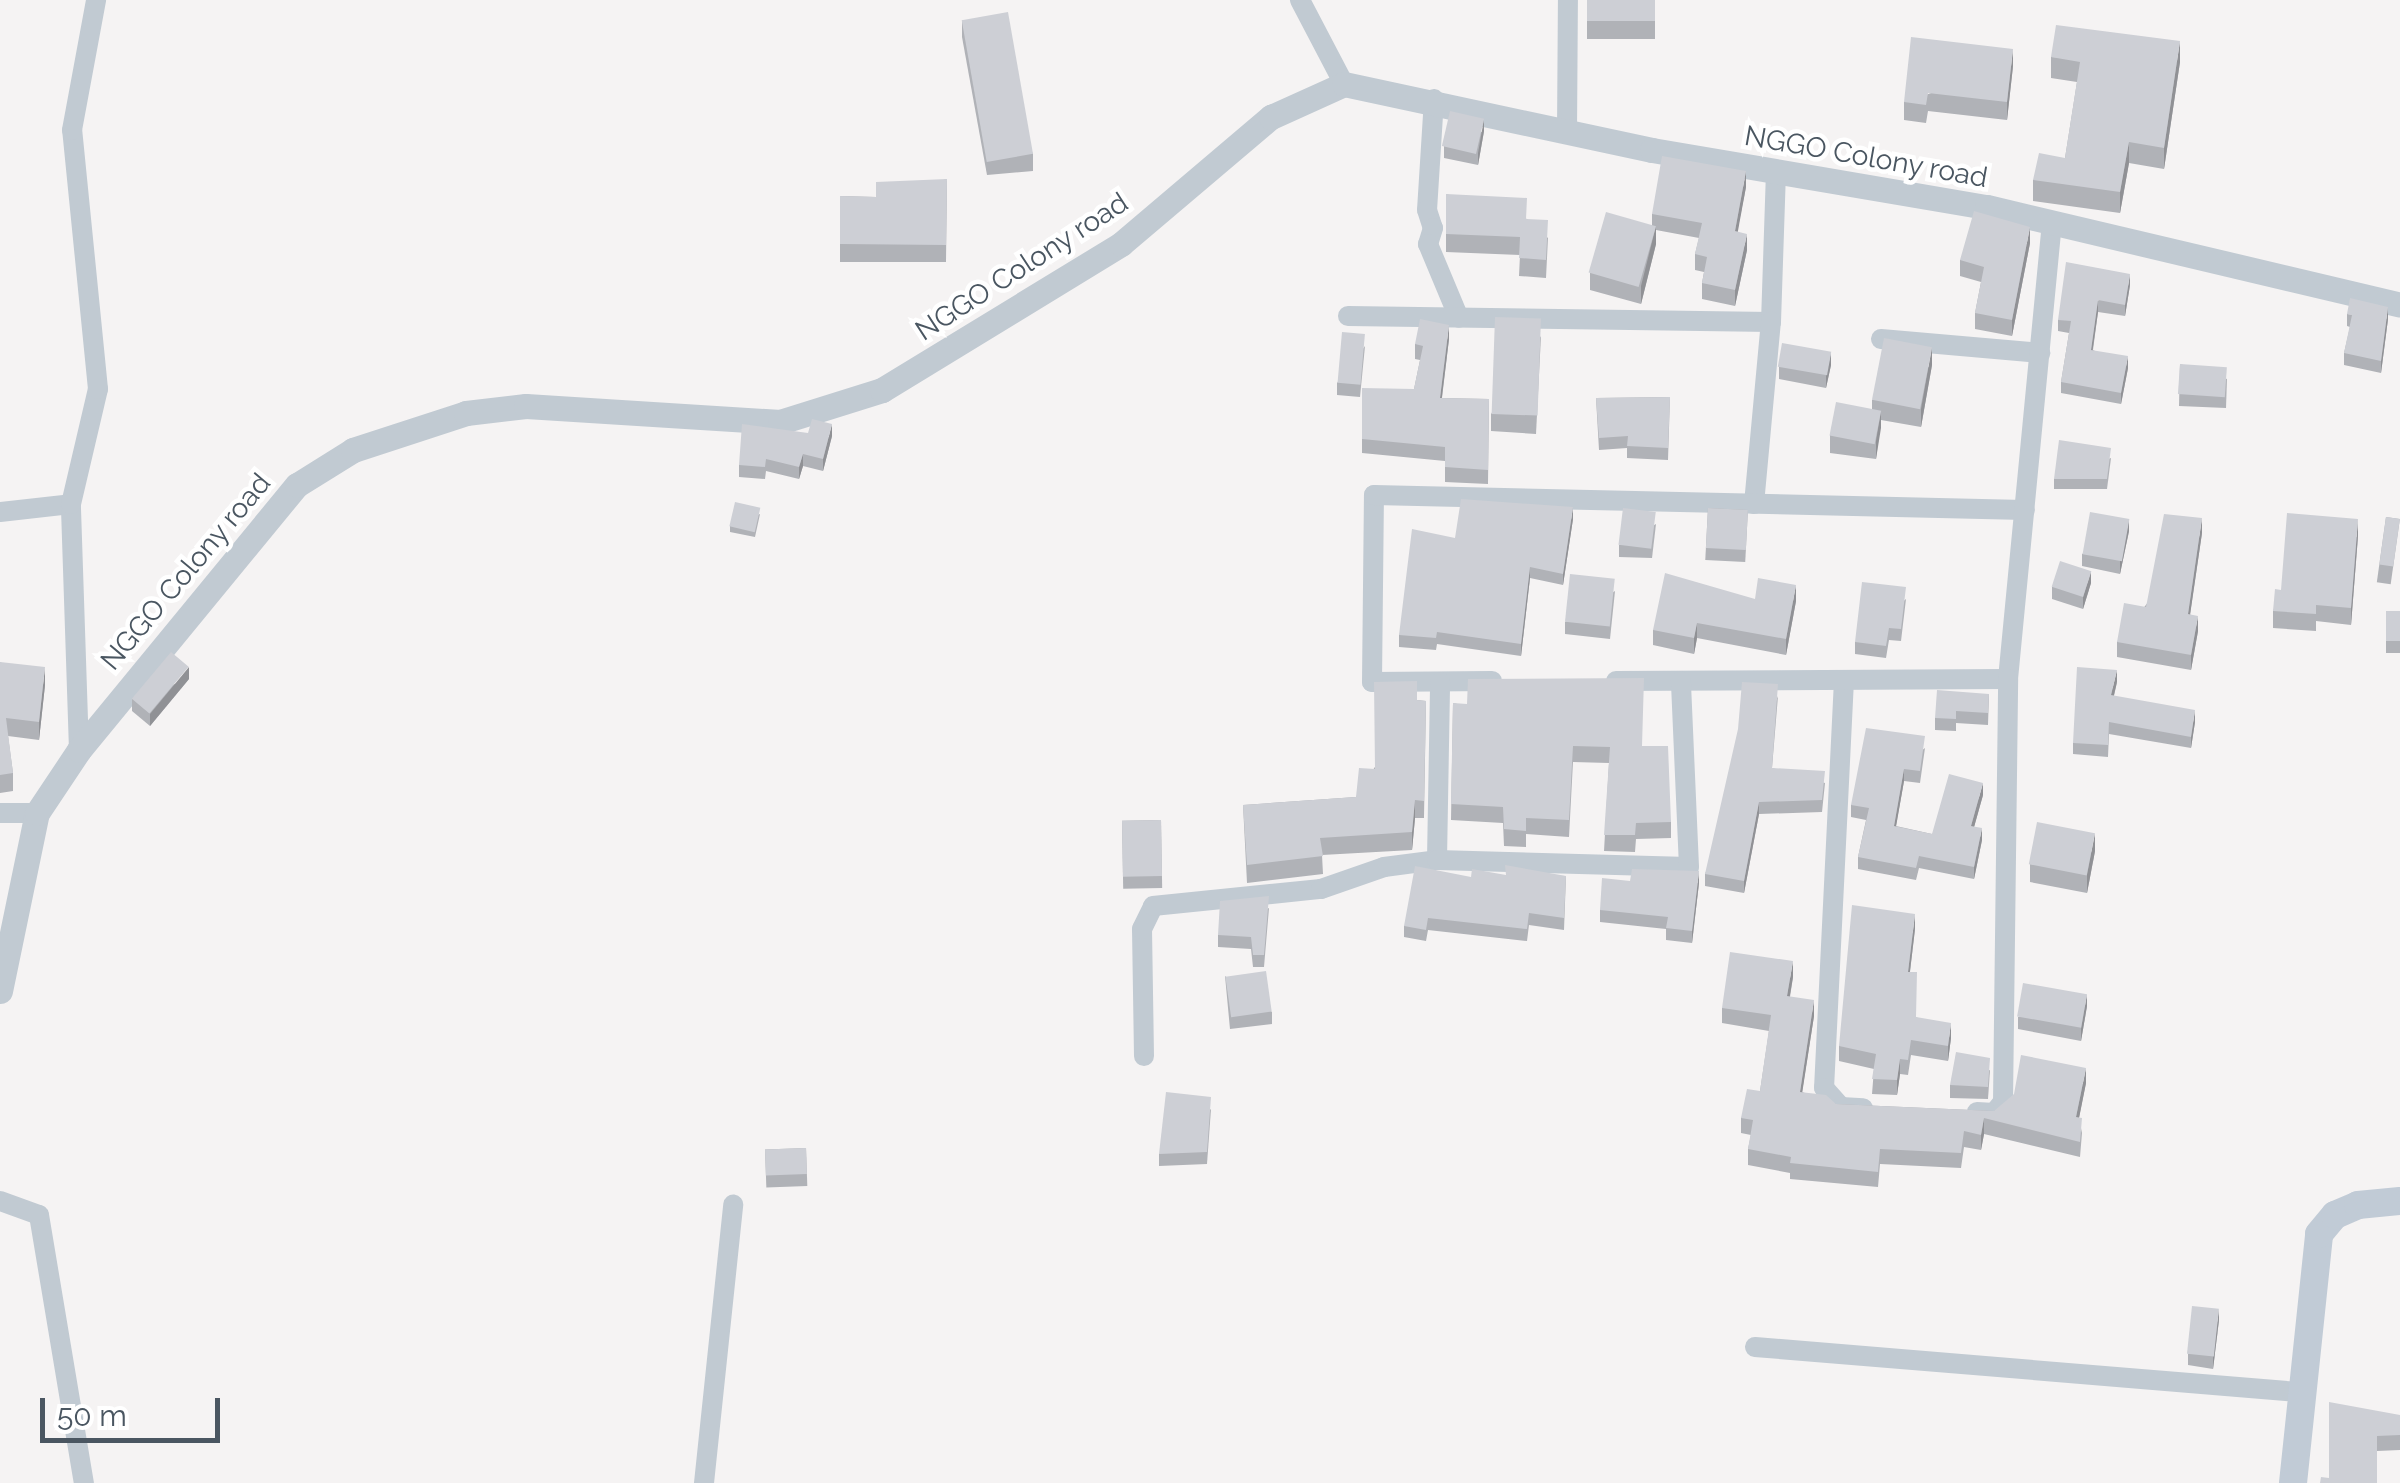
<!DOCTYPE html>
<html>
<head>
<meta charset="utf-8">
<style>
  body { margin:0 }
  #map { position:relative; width:2400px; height:1483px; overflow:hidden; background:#f5f3f3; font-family:Raleway,sans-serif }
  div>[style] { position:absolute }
  .minor>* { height:20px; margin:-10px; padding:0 10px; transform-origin:10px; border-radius:10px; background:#c1cad2 }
  .tertiary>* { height:25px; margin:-12.5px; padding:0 12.5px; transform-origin:12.5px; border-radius:12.5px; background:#c1cad2 }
  .secondary>* { height:28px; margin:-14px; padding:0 14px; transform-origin:14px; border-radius:14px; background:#c1cbd6 }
  .wall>* { inset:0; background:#b0b2b7; transform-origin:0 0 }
  .shaded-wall>* { inset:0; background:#909195 }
  .building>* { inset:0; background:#cdcfd5; transform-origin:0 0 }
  span { translate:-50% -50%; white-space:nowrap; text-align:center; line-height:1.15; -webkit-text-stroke:9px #fff; paint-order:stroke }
  .street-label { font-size:28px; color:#4a5661 }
  .scale { position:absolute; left:40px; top:1398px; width:180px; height:45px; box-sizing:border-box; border:5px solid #4a5661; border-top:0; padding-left:12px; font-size:30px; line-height:35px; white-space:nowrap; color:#4a5661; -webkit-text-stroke:8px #fff; paint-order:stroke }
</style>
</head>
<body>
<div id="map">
  <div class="minor">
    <div style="left:1300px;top:0;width:95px;rotate:62.4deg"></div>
    <div style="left:1434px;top:99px;width:111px;rotate:93.6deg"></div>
    <div style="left:1427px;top:210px;width:19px;rotate:72deg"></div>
    <div style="left:1433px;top:228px;width:17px;rotate:107deg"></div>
    <div style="left:1428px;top:244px;width:80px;rotate:67.3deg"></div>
    <div style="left:1567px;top:132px;width:132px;rotate:-89.6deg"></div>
    <div style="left:1348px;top:316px;width:423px;rotate:0.8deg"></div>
    <div style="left:1771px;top:322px;width:149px;rotate:-88.1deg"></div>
    <div style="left:1881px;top:339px;width:160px;rotate:5deg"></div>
    <div style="left:1754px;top:504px;width:183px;rotate:-84.7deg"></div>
    <div style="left:0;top:512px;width:71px;rotate:-6.4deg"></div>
    <div style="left:1844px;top:680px;width:408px;rotate:92.8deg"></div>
    <div style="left:1824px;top:1088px;width:25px;rotate:48deg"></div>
    <div style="left:1841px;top:1107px;width:22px;rotate:3deg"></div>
    <div style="left:1492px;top:681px;width:120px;rotate:179.5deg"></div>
    <div style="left:1372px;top:682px;width:187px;rotate:-89.4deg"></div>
    <div style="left:1374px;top:495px;width:651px;rotate:1.32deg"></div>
    <div style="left:1616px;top:681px;width:392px;rotate:-0.3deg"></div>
    <div style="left:2008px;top:679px;width:456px;rotate:-84.5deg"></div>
    <div style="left:79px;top:750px;width:246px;rotate:-91.9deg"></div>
    <div style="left:71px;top:504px;width:118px;rotate:-76.8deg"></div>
    <div style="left:98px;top:389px;width:260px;rotate:-95.7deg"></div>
    <div style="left:72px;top:130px;width:132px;rotate:-79.5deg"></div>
    <div style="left:0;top:813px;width:37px"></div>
    <div style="left:1437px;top:860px;width:178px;rotate:-89deg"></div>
    <div style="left:1144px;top:1056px;width:127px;rotate:-90.9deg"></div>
    <div style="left:1142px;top:929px;width:25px;rotate:-64deg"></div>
    <div style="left:1153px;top:906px;width:169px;rotate:-5.8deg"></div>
    <div style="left:1321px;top:889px;width:67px;rotate:-19.2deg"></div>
    <div style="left:1384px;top:867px;width:53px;rotate:-7.5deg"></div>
    <div style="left:1437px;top:860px;width:252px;rotate:1.6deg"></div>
    <div style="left:1689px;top:867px;width:186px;rotate:-92.5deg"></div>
    <div style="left:1977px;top:1112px;width:17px;rotate:3deg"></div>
    <div style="left:1994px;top:1113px;width:14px;rotate:-51deg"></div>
    <div style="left:2003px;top:1102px;width:423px;rotate:-89.3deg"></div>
    <div style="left:0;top:1201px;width:41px;rotate:19.7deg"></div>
    <div style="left:39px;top:1215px;width:272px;rotate:80.5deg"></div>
    <div style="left:1755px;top:1347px;width:546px;rotate:4.73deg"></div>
    <div style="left:704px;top:1483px;width:280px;rotate:-84deg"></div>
  </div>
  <div class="tertiary">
    <div style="left:0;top:991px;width:182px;rotate:-78.3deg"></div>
    <div style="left:37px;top:813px;width:76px;rotate:-56.3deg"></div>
    <div style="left:79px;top:750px;width:343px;rotate:-50.6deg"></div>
    <div style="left:297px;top:485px;width:66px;rotate:-32deg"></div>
    <div style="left:353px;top:450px;width:119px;rotate:-18.1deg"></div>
    <div style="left:466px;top:413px;width:60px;rotate:-6.7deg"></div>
    <div style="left:526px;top:406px;width:255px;rotate:3.6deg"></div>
    <div style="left:780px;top:422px;width:107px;rotate:-17.4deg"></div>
    <div style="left:882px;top:390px;width:280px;rotate:-31.4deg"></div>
    <div style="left:1121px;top:244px;width:197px;rotate:-40.3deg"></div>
    <div style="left:1271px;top:117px;width:80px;rotate:-24.3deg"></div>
    <div style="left:1344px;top:84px;width:315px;rotate:12.1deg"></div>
    <div style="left:1652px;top:150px;width:340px;rotate:9.7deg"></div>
    <div style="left:1987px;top:207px;width:424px;rotate:13.3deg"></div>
  </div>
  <div class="secondary">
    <div style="left:2293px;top:1483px;width:250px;rotate:-84deg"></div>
    <div style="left:2319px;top:1234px;width:25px;rotate:-50deg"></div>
    <div style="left:2335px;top:1215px;width:25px;rotate:-23deg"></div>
    <div style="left:2358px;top:1205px;width:42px;rotate:-5.4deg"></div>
  </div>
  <div class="wall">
    <div style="left:1587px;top:0;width:68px;height:39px"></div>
    <div style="clip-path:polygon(962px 20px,1033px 154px,1033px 171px,987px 175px,962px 37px)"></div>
    <div style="clip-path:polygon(2051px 57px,2180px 62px,2164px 169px,2129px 163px,2120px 213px,2033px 201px,2033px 180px,2065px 158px,2077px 82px,2051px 78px)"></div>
    <div style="clip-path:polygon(2013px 66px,2007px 120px,1928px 111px,1926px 123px,1904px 120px,1904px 102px)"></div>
    <div style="clip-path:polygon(1484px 131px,1478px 165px,1444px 158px,1444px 146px)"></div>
    <div style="clip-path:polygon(947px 179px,946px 262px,840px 262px,840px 196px,876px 197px)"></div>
    <div style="clip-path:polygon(1746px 187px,1737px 232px,1747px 250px,1735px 306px,1702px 299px,1702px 283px,1704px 272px,1695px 270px,1695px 254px,1699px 238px,1656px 230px,1656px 244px,1641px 304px,1590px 290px,1590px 273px,1652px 225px,1652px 214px)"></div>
    <div style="clip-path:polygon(1446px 194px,1527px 219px,1548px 238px,1546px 278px,1519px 276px,1520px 255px,1446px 252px)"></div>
    <div style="clip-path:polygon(2030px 243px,2012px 336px,1975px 329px,1975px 313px,1981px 282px,1960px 276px,1960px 260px)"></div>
    <div style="clip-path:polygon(2130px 285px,2125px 316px,2098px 312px,2093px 350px,2128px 368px,2121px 404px,2061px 393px,2061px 382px,2069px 333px,2058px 331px,2058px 320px)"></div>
    <div style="clip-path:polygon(2347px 314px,2388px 319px,2381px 373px,2344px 365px,2344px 353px,2350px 327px,2347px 326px)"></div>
    <div style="clip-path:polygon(1541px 336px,1536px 434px,1491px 431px,1491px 414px)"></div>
    <div style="clip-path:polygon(1449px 339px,1442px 398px,1489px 399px,1488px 484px,1445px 482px,1445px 461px,1362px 453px,1362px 439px,1414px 389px,1420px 360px,1415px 359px,1415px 344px)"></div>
    <div style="clip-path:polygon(1365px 346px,1360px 397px,1337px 395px,1337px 383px)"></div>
    <div style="clip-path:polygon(2180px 364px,2227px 379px,2226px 408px,2179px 406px)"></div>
    <div style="clip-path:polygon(1831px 365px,1826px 388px,1779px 379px,1779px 367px)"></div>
    <div style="clip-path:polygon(1932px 365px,1921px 427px,1881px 420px,1876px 459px,1830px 453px,1830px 435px,1872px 409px,1872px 400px)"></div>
    <div style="clip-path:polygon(1670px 397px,1668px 460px,1627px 458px,1627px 448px,1599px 450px,1596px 398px)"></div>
    <div style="clip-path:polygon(832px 436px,823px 471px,803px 466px,799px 479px,766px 471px,765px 479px,739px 477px,739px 465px)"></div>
    <div style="clip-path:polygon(2111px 458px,2107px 489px,2054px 489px,2054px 479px)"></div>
    <div style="left:1708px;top:508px;width:40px;height:52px;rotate:3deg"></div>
    <div style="clip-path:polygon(760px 514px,755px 537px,730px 532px,730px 526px)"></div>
    <div style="left:2386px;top:517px;width:14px;height:66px;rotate:8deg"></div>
    <div style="clip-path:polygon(1573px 519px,1563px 585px,1530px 578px,1521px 656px,1437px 644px,1436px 650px,1399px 647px,1399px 635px,1455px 538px)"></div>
    <div style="clip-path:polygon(1656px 524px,1652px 558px,1619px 557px,1619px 545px)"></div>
    <div style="clip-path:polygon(2129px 531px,2120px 574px,2082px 566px,2082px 554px)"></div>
    <div style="clip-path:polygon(2202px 533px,2190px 614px,2198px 631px,2191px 670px,2117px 657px,2117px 642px)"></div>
    <div style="clip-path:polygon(2358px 536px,2351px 625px,2316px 621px,2316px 631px,2273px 628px,2273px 611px,2281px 590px)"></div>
    <div style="clip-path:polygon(2091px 583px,2083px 609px,2052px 599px,2052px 587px)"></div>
    <div style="clip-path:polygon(1615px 591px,1610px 639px,1565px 634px,1565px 622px)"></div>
    <div style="clip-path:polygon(1755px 599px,1796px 601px,1786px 655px,1697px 638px,1694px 654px,1653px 645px,1653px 630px)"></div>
    <div style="clip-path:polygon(1906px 599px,1901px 641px,1889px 640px,1886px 658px,1855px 654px,1855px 642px)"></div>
    <div style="left:2386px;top:611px;width:14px;height:42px"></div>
    <div style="clip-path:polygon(0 662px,45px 685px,39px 740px,8px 736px,13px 773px,13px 791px,0 793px)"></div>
    <div style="clip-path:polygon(189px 679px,150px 726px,132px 711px,132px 699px)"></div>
    <div style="clip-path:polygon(2117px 682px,2114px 696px,2195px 722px,2191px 748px,2109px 734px,2108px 757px,2073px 754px,2073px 743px)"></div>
    <div style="clip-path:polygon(1989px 694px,1988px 725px,1956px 723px,1956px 731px,1935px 730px,1935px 718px)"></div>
    <div style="clip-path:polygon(1778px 696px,1772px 768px,1825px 783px,1822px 812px,1759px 814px,1744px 893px,1705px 886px,1705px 874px)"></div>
    <div style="clip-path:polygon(1417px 700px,1426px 701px,1424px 818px,1415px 818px,1412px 850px,1322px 855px,1323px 874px,1247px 883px,1243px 805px,1356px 797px)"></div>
    <div style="clip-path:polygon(1453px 703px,1642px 746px,1671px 822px,1671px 838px,1636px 839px,1635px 852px,1604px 851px,1609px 763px,1573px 762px,1569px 837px,1526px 834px,1526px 847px,1504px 846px,1503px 823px,1451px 820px)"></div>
    <div style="clip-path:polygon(1925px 748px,1920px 783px,1904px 781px,1896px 826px,1932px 834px,1983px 795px,1974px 827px,1982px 840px,1974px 879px,1919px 868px,1916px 880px,1858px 869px,1858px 857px,1866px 820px,1851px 817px,1851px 805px)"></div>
    <div style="left:1161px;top:820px;width:68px;height:39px;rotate:89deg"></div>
    <div style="clip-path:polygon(2095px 851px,2087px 893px,2030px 882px,2030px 864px)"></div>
    <div style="clip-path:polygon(1506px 875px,1566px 876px,1564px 930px,1529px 925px,1527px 941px,1428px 930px,1426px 941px,1404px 937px,1404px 926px,1471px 877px)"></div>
    <div style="clip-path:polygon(1630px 881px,1699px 883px,1692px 943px,1666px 940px,1666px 929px,1600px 922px,1600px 910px)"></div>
    <div style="clip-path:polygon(1269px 908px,1264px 967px,1253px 967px,1251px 949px,1218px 947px,1218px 935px)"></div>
    <div style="clip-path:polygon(1915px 929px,1910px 972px,1916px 1017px,1951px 1038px,1948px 1061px,1911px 1055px,1908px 1075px,1900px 1074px,1897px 1095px,1872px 1094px,1874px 1069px,1839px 1061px,1839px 1046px)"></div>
    <div style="clip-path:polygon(1225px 976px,1272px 1012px,1272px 1024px,1230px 1029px)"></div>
    <div style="clip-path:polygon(1793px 977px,1790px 997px,1814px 1016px,1802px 1092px,1836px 1104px,1994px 1111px,2086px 1083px,2079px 1118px,2082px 1133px,2080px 1157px,1984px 1134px,1981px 1150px,1964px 1147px,1961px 1168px,1880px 1164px,1878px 1187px,1790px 1179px,1790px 1173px,1748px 1165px,1748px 1149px,1751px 1135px,1741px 1133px,1741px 1118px,1760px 1091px,1769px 1031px,1722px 1023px,1722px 1008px)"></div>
    <div style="clip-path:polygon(2087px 1006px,2081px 1041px,2018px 1029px,2018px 1017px)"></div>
    <div style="clip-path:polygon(1990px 1070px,1988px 1099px,1950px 1098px,1950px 1085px)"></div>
    <div style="clip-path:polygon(1211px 1109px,1207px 1164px,1159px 1166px,1159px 1154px)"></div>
    <div style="left:806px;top:1148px;width:38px;height:41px;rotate:88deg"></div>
    <div style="clip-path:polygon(2219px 1320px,2213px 1369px,2188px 1365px,2188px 1354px)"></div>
    <div style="clip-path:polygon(2400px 1415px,2400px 1450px,2377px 1451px,2329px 1478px)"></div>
  </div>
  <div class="shaded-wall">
    <div style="clip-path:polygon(2180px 41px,2180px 62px,2164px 169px,2164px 148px)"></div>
    <div style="clip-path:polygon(2013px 49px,2013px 66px,2007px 120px,2007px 102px)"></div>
    <div style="clip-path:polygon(1484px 119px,1484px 131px,1478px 165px,1478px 153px)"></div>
    <div style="clip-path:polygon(2129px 142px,2129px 163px,2120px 213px,2120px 192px)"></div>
    <div style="clip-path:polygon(1746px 171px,1746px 187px,1735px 247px,1735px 231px)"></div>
    <div style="clip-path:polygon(1656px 226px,1656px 244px,1641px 304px,1641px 286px)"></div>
    <div style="clip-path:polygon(2030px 227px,2030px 243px,2012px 336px,2012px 320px)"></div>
    <div style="clip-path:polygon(1747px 234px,1747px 250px,1735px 306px,1735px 290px)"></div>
    <div style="clip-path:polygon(2130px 274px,2130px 285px,2125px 316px,2125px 305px)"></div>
    <div style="clip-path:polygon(2098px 300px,2098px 312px,2091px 361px,2091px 350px)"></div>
    <div style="clip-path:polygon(2388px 307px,2388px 319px,2381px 373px,2381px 361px)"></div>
    <div style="clip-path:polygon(1449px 325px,1449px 339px,1440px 412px,1440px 398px)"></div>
    <div style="clip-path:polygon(1932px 347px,1932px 365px,1921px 427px,1921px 409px)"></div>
    <div style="clip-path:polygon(1831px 352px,1831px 365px,1826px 388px,1826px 376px)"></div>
    <div style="clip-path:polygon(2128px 356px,2128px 368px,2121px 404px,2121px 393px)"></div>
    <div style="clip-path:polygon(1881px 411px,1881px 428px,1876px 459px,1876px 441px)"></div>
    <div style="clip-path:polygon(832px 424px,832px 436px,823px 471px,823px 459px)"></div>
    <div style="clip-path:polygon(803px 454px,803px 466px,799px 479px,799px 467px)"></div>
    <div style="clip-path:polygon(1573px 507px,1573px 519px,1563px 585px,1563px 574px)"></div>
    <div style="clip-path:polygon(2202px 518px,2202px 533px,2188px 629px,2188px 614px)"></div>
    <div style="clip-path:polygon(2129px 519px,2129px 531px,2120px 574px,2120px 562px)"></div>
    <div style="clip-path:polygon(2358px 519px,2358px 536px,2351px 625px,2351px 608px)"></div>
    <div style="clip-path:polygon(1530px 567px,1530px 578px,1521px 656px,1521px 644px)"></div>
    <div style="clip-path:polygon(2091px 571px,2091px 583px,2083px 609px,2083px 597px)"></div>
    <div style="clip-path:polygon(1796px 585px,1796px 601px,1786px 655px,1786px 639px)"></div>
    <div style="clip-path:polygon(2198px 616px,2198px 631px,2191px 670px,2191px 655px)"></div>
    <div style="clip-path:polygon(1697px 623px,1697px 638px,1694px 654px,1694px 638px)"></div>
    <div style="clip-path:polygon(45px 667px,45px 685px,39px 740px,39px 722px)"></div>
    <div style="clip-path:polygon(189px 667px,189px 679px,150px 726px,150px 714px)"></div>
    <div style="clip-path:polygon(2117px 670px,2117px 682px,2111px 707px,2111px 695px)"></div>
    <div style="clip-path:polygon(2195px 710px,2195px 722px,2191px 748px,2191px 737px)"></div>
    <div style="clip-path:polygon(1904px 769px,1904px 781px,1894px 838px,1894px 826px)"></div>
    <div style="clip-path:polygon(1983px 783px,1983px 795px,1971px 838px,1971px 826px)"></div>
    <div style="clip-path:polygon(1415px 800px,1415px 818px,1412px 850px,1412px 832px)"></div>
    <div style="clip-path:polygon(1759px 802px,1759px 814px,1744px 893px,1744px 881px)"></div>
    <div style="clip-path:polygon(1982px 828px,1982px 840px,1974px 879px,1974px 867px)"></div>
    <div style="clip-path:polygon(2095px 833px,2095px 851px,2087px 893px,2087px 875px)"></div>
    <div style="clip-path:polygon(1699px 871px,1699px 883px,1692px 943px,1692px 931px)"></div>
    <div style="clip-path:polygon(1915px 914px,1915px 929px,1908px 987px,1908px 972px)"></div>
    <div style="clip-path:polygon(1793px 961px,1793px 977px,1787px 1012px,1787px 996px)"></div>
    <div style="clip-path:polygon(2087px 994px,2087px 1006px,2081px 1041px,2081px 1029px)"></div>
    <div style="clip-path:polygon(1814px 1000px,1814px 1016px,1800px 1107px,1800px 1092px)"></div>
    <div style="clip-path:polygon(1951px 1023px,1951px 1038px,1948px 1061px,1948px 1046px)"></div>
    <div style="clip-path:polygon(1900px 1059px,1900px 1074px,1897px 1095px,1897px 1080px)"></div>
    <div style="clip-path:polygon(2086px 1068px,2086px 1083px,2076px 1133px,2076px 1117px)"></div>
    <div style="clip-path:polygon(1984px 1118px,1984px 1134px,1981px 1150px,1981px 1135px)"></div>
    <div style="clip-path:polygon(2219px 1309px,2219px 1320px,2213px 1369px,2213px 1358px)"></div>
  </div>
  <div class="building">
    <div style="left:1587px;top:0;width:68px;height:21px"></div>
    <div style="left:1008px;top:12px;width:144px;height:47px;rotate:80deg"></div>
    <div style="clip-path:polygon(2056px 25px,2180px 41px,2164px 148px,2129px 142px,2120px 192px,2033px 180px,2039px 153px,2065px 158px,2080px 62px,2051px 57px)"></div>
    <div style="clip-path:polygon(1911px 37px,2013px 49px,2007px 102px,1928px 93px,1926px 105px,1904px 102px)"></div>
    <div style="left:1450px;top:111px;width:35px;height:36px;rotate:13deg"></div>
    <div style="clip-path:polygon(1662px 156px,1746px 171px,1735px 231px,1747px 234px,1735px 290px,1702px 283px,1707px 257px,1695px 254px,1702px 223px,1652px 214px)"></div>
    <div style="clip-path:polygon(947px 179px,946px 245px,840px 244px,840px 196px,876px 197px,876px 182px)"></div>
    <div style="clip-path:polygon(1446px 194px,1527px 198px,1526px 219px,1548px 220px,1546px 260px,1519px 258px,1520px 237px,1446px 234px)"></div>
    <div style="clip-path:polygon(1974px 211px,2030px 227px,2012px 320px,1975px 313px,1984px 267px,1960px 260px)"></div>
    <div style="left:1606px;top:212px;width:52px;height:63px;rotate:16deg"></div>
    <div style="clip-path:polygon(2066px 262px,2130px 274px,2125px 305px,2098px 300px,2091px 350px,2128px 356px,2121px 393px,2061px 382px,2071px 321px,2058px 320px)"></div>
    <div style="clip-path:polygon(2350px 298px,2388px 307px,2381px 361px,2344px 353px,2352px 315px,2347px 314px)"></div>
    <div style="left:1495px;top:317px;width:46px;height:97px;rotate:2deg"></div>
    <div style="clip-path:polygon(1420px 319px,1449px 325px,1440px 398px,1489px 399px,1488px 470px,1445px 467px,1445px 447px,1362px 439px,1362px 388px,1414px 389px,1423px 346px,1415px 344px)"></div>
    <div style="left:1342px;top:332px;width:23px;height:51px;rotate:5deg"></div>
    <div style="left:1884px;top:338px;width:49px;height:63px;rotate:11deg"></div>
    <div style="left:1782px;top:343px;width:50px;height:24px;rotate:10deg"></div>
    <div style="left:2180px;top:364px;width:47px;height:30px;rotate:4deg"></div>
    <div style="clip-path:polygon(1670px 397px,1668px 448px,1627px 446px,1628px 436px,1599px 438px,1596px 398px)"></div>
    <div style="left:1836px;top:402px;width:46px;height:34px;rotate:11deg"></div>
    <div style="clip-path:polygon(812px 419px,832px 424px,823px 459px,803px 454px,799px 467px,766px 459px,765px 467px,739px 465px,742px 424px,808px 433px)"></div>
    <div style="clip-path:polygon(2059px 440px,2111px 448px,2107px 479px,2054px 479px)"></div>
    <div style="clip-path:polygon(1461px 499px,1573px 507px,1563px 574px,1530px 567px,1521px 644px,1437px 632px,1436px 638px,1399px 635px,1412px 529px,1455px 538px)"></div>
    <div style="left:735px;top:502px;width:26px;height:25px;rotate:13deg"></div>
    <div style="left:1623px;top:508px;width:33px;height:37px;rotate:7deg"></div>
    <div style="left:1708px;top:508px;width:40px;height:40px;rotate:3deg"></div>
    <div style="left:2090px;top:512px;width:40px;height:43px;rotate:10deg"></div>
    <div style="clip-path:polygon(2287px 513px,2358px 519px,2351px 608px,2316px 605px,2316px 614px,2273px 611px,2275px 589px,2281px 590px)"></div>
    <div style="clip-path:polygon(2164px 514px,2202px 518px,2188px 614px,2198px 616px,2191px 655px,2117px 642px,2124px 603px,2146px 607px)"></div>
    <div style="left:2386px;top:517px;width:14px;height:48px;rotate:8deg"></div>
    <div style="left:2060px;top:561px;width:33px;height:27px;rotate:18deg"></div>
    <div style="clip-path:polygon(1665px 573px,1755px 599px,1758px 578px,1796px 585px,1786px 639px,1697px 623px,1694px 638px,1653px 630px)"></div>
    <div style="left:1570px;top:574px;width:45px;height:48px;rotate:6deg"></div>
    <div style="clip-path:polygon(1862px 582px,1906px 587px,1901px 629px,1889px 628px,1886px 646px,1855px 642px)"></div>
    <div style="left:2386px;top:611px;width:14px;height:30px"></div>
    <div style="left:171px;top:652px;width:23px;height:61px;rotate:40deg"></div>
    <div style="clip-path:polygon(0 662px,45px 667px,39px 722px,6px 718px,13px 773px,0 775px)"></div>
    <div style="clip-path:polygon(2077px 667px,2117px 670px,2111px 695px,2195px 710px,2191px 737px,2109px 722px,2108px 745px,2073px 743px)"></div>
    <div style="clip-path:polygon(1644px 678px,1642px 746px,1668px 746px,1671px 822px,1636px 823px,1635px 835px,1604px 835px,1610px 747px,1573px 746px,1569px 820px,1526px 818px,1526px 831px,1504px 829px,1503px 807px,1451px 804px,1453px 703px,1467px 704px,1468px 679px)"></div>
    <div style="clip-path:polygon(1417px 681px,1417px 700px,1426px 701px,1424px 801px,1415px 800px,1412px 832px,1320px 838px,1323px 856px,1247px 865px,1243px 805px,1356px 797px,1359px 768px,1375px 769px,1374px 682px)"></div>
    <div style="clip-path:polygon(1742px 682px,1778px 684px,1772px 768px,1825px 771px,1822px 800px,1759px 802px,1744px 881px,1705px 874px,1738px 729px)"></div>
    <div style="clip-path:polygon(1937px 690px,1989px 694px,1988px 713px,1956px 711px,1956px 719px,1935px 718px)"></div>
    <div style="clip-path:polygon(1866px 728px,1925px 736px,1920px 771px,1904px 769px,1894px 826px,1932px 834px,1949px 774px,1983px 783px,1971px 826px,1982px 828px,1974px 867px,1919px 856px,1916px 868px,1858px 857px,1869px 808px,1851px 805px)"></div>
    <div style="left:1161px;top:820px;width:56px;height:39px;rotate:89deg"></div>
    <div style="left:2037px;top:822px;width:59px;height:43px;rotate:11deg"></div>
    <div style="clip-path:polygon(1505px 865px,1566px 876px,1564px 918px,1529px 913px,1527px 929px,1428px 918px,1426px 930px,1404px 926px,1415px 866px,1471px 877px,1472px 869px,1506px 875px)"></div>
    <div style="clip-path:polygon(1632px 869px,1699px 871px,1692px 931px,1666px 928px,1668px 917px,1600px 910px,1602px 878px,1630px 881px)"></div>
    <div style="clip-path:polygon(1269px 896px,1264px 955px,1253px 955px,1251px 937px,1218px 935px,1220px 901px)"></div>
    <div style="clip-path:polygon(1852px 905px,1915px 914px,1908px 972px,1917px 972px,1916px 1017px,1951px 1023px,1948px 1046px,1911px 1040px,1908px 1060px,1900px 1059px,1897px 1080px,1872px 1079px,1876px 1054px,1839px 1046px)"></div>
    <div style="clip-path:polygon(1730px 952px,1793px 961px,1787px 996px,1814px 1000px,1800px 1092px,1826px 1095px,1836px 1104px,1994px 1111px,2014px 1094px,2021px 1055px,2086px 1068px,2076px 1117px,2082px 1118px,2080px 1142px,1984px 1118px,1981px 1135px,1964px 1131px,1961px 1153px,1880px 1149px,1878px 1172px,1790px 1163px,1791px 1157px,1748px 1149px,1753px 1120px,1741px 1118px,1747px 1089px,1760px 1091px,1771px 1015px,1722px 1008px)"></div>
    <div style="left:1266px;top:971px;width:41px;height:41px;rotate:82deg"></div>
    <div style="left:2023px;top:983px;width:65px;height:34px;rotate:10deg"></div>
    <div style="clip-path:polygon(1956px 1052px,1990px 1058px,1988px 1087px,1950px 1085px)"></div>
    <div style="clip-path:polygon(1166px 1092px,1211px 1097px,1207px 1152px,1159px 1154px)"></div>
    <div style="left:806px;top:1148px;width:26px;height:41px;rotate:88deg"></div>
    <div style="left:2192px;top:1306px;width:27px;height:48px;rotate:6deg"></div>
    <div style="clip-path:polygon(2329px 1402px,2400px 1415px,2400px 1435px,2377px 1436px,2377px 1483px,2320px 1483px,2321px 1477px,2329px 1478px)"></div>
  </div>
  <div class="street-label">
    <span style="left:1866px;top:157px;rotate:10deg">NGGO Colony road</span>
    <span style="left:1022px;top:267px;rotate:-33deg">NGGO Colony road</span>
    <span style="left:186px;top:572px;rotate:-50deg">NGGO Colony road</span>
  </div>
  <div class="scale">50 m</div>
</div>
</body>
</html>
